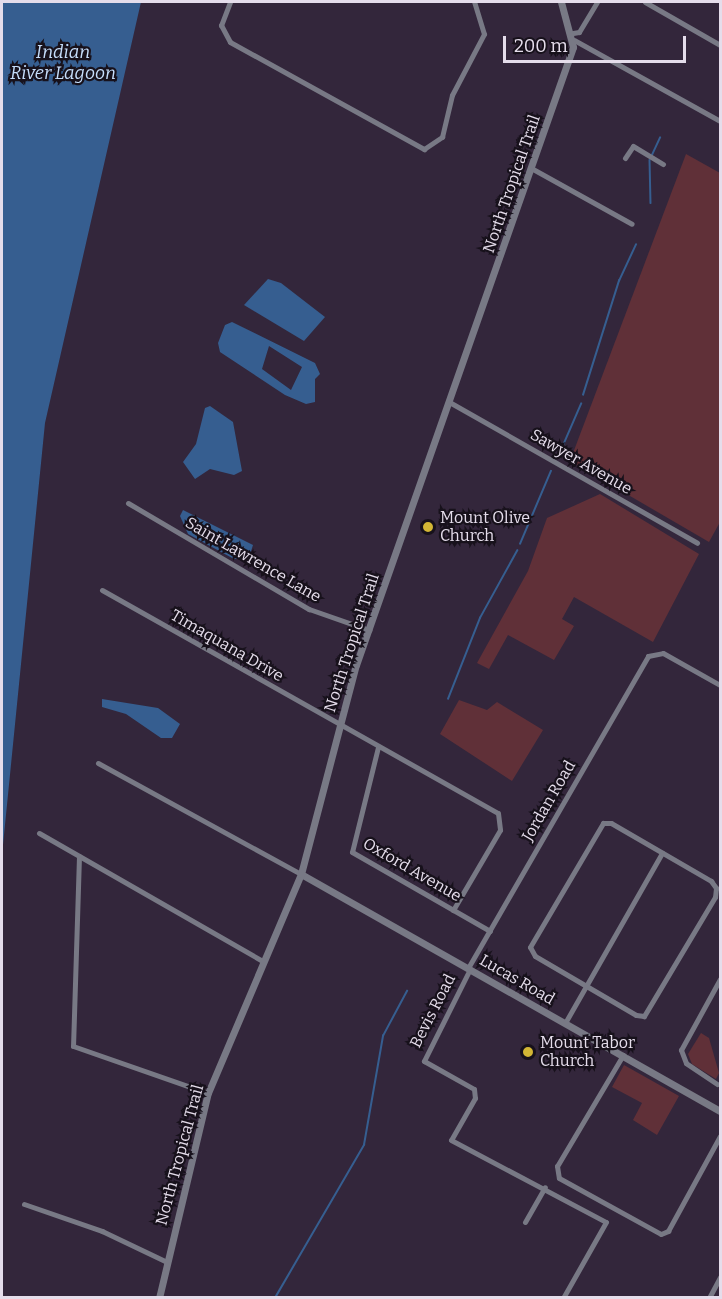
<!DOCTYPE html>
<html>
<head>
<meta charset="utf-8">
<style>
  body { margin:0 }
  #map { position:relative; width:722px; height:1299px; overflow:hidden; background:#33263b; font-family:Bitter,serif }
  div>[style] { position:absolute }
  .green>* { inset:0; background:#603038 }
  .water>* { inset:0; background:#365e90 }
  .stream>* { height:1.5px; margin:-0.75px; padding:0 0.75px; transform-origin:0.75px; border-radius:0.75px; background:#365e90 }
  .minor>* { height:5px; margin:-2.5px; padding:0 2.5px; transform-origin:2.5px; border-radius:2.5px; background:#787985 }
  .tertiary>* { height:7px; margin:-3.5px; padding:0 3.5px; transform-origin:3.5px; border-radius:3.5px; background:#787985 }
  .dots>* { width:16px; height:16px; translate:-50% -50%; box-sizing:border-box; border:3px solid #17111b; border-radius:50% }
  span { translate:-50% -50%; white-space:nowrap; text-align:center; line-height:1.15; -webkit-text-stroke:4.5px #17111b; paint-order:stroke }
  .street-label { font-size:16px; color:#e5ddeb }
  .poi-label { font-size:16px; color:#e5ddeb }
  .left { translate:0 -50%; text-align:left }
  .water-label { font-size:18px; color:#c6defc; font-style:italic }
  .frame { position:absolute; inset:0; border:3px solid #e5ddeb; pointer-events:none }
  .scale { position:absolute; left:503px; top:36px; width:183px; height:27px; box-sizing:border-box; border:3px solid #e5ddeb; border-top:0; padding-left:8px; font-size:18px; line-height:21px; white-space:nowrap; color:#e5ddeb; -webkit-text-stroke:4px #17111b; paint-order:stroke }
</style>
</head>
<body>
<div id="map">
  <div class="green">
    <div style="clip-path:polygon(686px 154px,720px 173px,720px 522px,709px 542px,570px 461px)"></div>
    <div style="clip-path:polygon(600px 494px,699px 554px,653px 642px,574px 597px,562px 619px,574px 626px,554px 660px,508px 635px,489px 669px,477px 663px,528px 571px,547px 518px)"></div>
    <div style="clip-path:polygon(459px 700px,487px 710px,497px 702px,543px 730px,512px 781px,440px 734px)"></div>
    <div style="clip-path:polygon(701px 1033px,709px 1038px,719px 1073px,716px 1079px,692px 1064px,688px 1054px)"></div>
    <div style="clip-path:polygon(624px 1065px,679px 1096px,657px 1135px,633px 1120px,642px 1103px,612px 1087px)"></div>
  </div>
  <div class="water">
    <div style="clip-path:polygon(2px 2px,141px 2px,45px 423px,2px 855px)"></div>
    <div style="clip-path:polygon(268px 279px,281px 283px,325px 317px,304px 341px,244px 305px)"></div>
    <div style="clip-path:polygon(evenodd,232px 322px,315px 363px,320px 374px,315px 379px,315px 402px,306px 404px,285px 395px,220px 352px,218px 343px,225px 325px,232px 322px,269px 346px,302px 367px,291px 390px,262px 369px,269px 346px)"></div>
    <div style="clip-path:polygon(210px 406px,233px 422px,242px 471px,234px 475px,210px 469px,195px 479px,183px 462px,196px 444px,205px 408px)"></div>
    <div style="clip-path:polygon(183px 510px,253px 545px,249px 558px,234px 559px,188px 534px,180px 516px)"></div>
    <div style="clip-path:polygon(102px 699px,158px 708px,180px 724px,172px 738px,161px 738px,126px 714px,102px 707px)"></div>
  </div>
  <div class="stream">
    <div style="left:652px;top:155px;width:19px;rotate:-65deg"></div>
    <div style="left:650px;top:160px;width:43px;rotate:88.7deg"></div>
    <div style="left:583px;top:395px;width:120px;rotate:-72.5deg"></div>
    <div style="left:619px;top:281px;width:40px;rotate:-65deg"></div>
    <div style="left:558px;top:457px;width:58px;rotate:-66.5deg"></div>
    <div style="left:520px;top:544px;width:79px;rotate:-67deg"></div>
    <div style="left:448px;top:699px;width:87px;rotate:-68.4deg"></div>
    <div style="left:480px;top:618px;width:77px;rotate:-61.1deg"></div>
    <div style="left:275px;top:1298px;width:177px;rotate:-59.8deg"></div>
    <div style="left:364px;top:1145px;width:111px;rotate:-80.1deg"></div>
    <div style="left:383px;top:1036px;width:51px;rotate:-61.9deg"></div>
  </div>
  <div class="minor">
    <div style="left:230px;top:2px;width:25px;rotate:111deg"></div>
    <div style="left:221px;top:25px;width:19px;rotate:62deg"></div>
    <div style="left:230px;top:42px;width:222px;rotate:28.9deg"></div>
    <div style="left:424px;top:149px;width:22px;rotate:-34deg"></div>
    <div style="left:442px;top:137px;width:43px;rotate:-76.6deg"></div>
    <div style="left:452px;top:95px;width:69px;rotate:-62.3deg"></div>
    <div style="left:484px;top:34px;width:34px;rotate:-107deg"></div>
    <div style="left:645px;top:2px;width:86px;rotate:29.8deg"></div>
    <div style="left:573px;top:33px;width:6px;rotate:-9deg"></div>
    <div style="left:579px;top:32px;width:35px;rotate:-59deg"></div>
    <div style="left:574px;top:40px;width:167px;rotate:29deg"></div>
    <div style="left:625px;top:158px;width:14px;rotate:-56deg"></div>
    <div style="left:633px;top:146px;width:35px;rotate:31deg"></div>
    <div style="left:531px;top:168px;width:115px;rotate:29deg"></div>
    <div style="left:451px;top:403px;width:283px;rotate:29.6deg"></div>
    <div style="left:128px;top:503px;width:210px;rotate:30.4deg"></div>
    <div style="left:309px;top:609px;width:64px;rotate:19.3deg"></div>
    <div style="left:102px;top:590px;width:454px;rotate:29.4deg"></div>
    <div style="left:498px;top:813px;width:17px;rotate:83deg"></div>
    <div style="left:500px;top:830px;width:93px;rotate:120.4deg"></div>
    <div style="left:378px;top:747px;width:108px;rotate:103.9deg"></div>
    <div style="left:352px;top:852px;width:159px;rotate:29.8deg"></div>
    <div style="left:98px;top:763px;width:231px;rotate:28.7deg"></div>
    <div style="left:603px;top:823px;width:8px"></div>
    <div style="left:611px;top:823px;width:116px;rotate:30.1deg"></div>
    <div style="left:711px;top:881px;width:9px;rotate:54deg"></div>
    <div style="left:716px;top:888px;width:9px;rotate:96deg"></div>
    <div style="left:715px;top:897px;width:139px;rotate:120.8deg"></div>
    <div style="left:644px;top:1016px;width:8px;rotate:-173deg"></div>
    <div style="left:636px;top:1015px;width:117px;rotate:-149.7deg"></div>
    <div style="left:535px;top:956px;width:10px;rotate:-119deg"></div>
    <div style="left:530px;top:947px;width:144px;rotate:-59.5deg"></div>
    <div style="left:39px;top:833px;width:259px;rotate:29.8deg"></div>
    <div style="left:79px;top:856px;width:190px;rotate:91.8deg"></div>
    <div style="left:73px;top:1046px;width:143px;rotate:19.2deg"></div>
    <div style="left:468px;top:968px;width:360px;rotate:-60deg"></div>
    <div style="left:648px;top:656px;width:15px;rotate:-11deg"></div>
    <div style="left:663px;top:653px;width:65px;rotate:29.3deg"></div>
    <div style="left:470px;top:969px;width:103px;rotate:116.6deg"></div>
    <div style="left:424px;top:1061px;width:57px;rotate:29.2deg"></div>
    <div style="left:474px;top:1089px;width:9px;rotate:84deg"></div>
    <div style="left:475px;top:1098px;width:48px;rotate:119.7deg"></div>
    <div style="left:451px;top:1140px;width:175px;rotate:27.9deg"></div>
    <div style="left:606px;top:1222px;width:87px;rotate:119.5deg"></div>
    <div style="left:565px;top:1023px;width:196px;rotate:-60.3deg"></div>
    <div style="left:623px;top:1055px;width:129px;rotate:120.7deg"></div>
    <div style="left:557px;top:1166px;width:12px;rotate:81deg"></div>
    <div style="left:559px;top:1178px;width:116px;rotate:28.8deg"></div>
    <div style="left:661px;top:1234px;width:8px;rotate:-23deg"></div>
    <div style="left:668px;top:1231px;width:108px;rotate:-61.3deg"></div>
    <div style="left:717px;top:1084px;width:37px;rotate:-146deg"></div>
    <div style="left:686px;top:1063px;width:14px;rotate:-111deg"></div>
    <div style="left:681px;top:1050px;width:81px;rotate:-61.2deg"></div>
    <div style="left:24px;top:1204px;width:83px;rotate:19.1deg"></div>
    <div style="left:102px;top:1231px;width:72px;rotate:25.5deg"></div>
    <div style="left:525px;top:1222px;width:40px;rotate:-60.3deg"></div>
    <div style="left:710px;top:1296px;width:21px;rotate:-62deg"></div>
  </div>
  <div class="tertiary">
    <div style="left:301px;top:874px;width:481px;rotate:29.5deg"></div>
    <div style="left:159px;top:1298px;width:211px;rotate:-76.6deg"></div>
    <div style="left:208px;top:1093px;width:238px;rotate:-67deg"></div>
    <div style="left:301px;top:874px;width:216px;rotate:-75.3deg"></div>
    <div style="left:356px;top:665px;width:655px;rotate:-70.65deg"></div>
    <div style="left:573px;top:47px;width:47px;rotate:-104.9deg"></div>
  </div>
  <div class="dots">
    <div style="left:428px;top:527px;background:#d3b635"></div>
    <div style="left:528px;top:1052px;background:#d3b635"></div>
  </div>
  <div class="street-label">
    <span style="left:512px;top:184px;rotate:-71deg">North Tropical Trail</span>
    <span style="left:581px;top:462px;rotate:30deg">Sawyer Avenue</span>
    <span style="left:253px;top:560px;rotate:30deg">Saint Lawrence Lane</span>
    <span style="left:352px;top:643px;rotate:-72deg">North Tropical Trail</span>
    <span style="left:227px;top:646px;rotate:30deg">Timaquana Drive</span>
    <span style="left:549px;top:801px;rotate:-60deg">Jordan Road</span>
    <span style="left:412px;top:870px;rotate:30deg">Oxford Avenue</span>
    <span style="left:517px;top:980px;rotate:30deg">Lucas Road</span>
    <span style="left:433px;top:1011px;rotate:-63deg">Bevis Road</span>
    <span style="left:180px;top:1155px;rotate:-75deg">North Tropical Trail</span>
  </div>
  <div class="poi-label">
    <span class="left" style="left:440px;top:527px">Mount Olive<br>Church</span>
    <span class="left" style="left:540px;top:1052px">Mount Tabor<br>Church</span>
  </div>
  <div class="water-label">
    <span style="left:63px;top:63px">Indian<br>River Lagoon</span>
  </div>
  <div class="frame"></div>
  <div class="scale">200 m</div>
</div>
</body>
</html>
